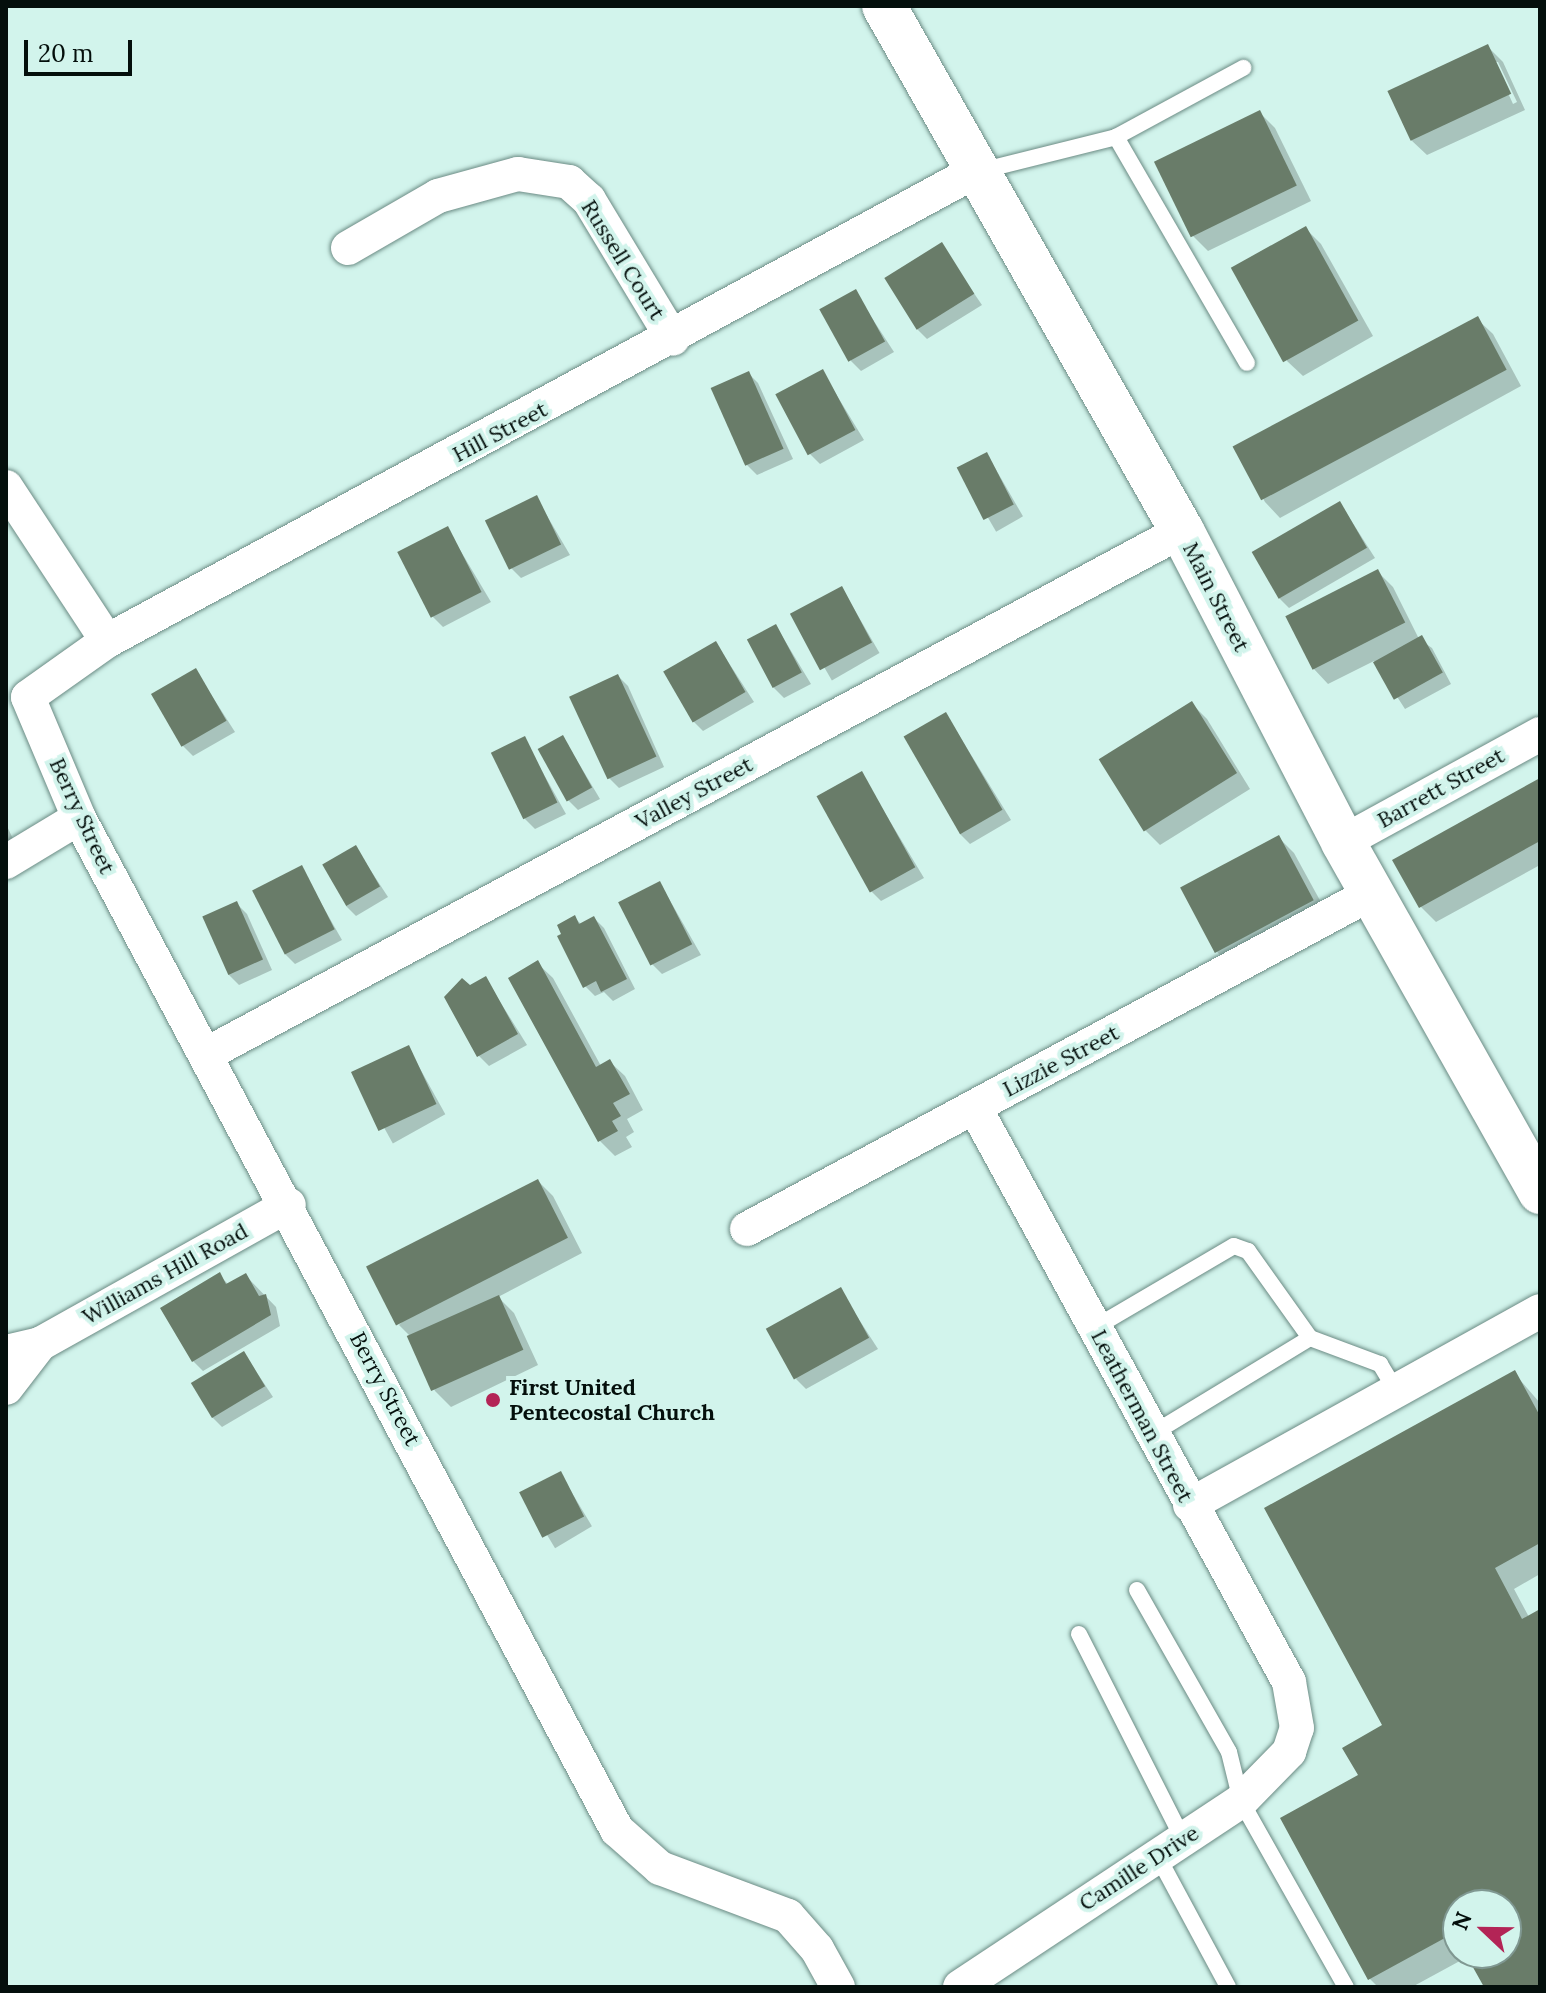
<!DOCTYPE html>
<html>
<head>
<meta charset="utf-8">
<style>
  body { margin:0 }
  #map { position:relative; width:1546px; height:1993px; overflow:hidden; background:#d2f4ec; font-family:Lora,serif }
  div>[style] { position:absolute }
  .shadow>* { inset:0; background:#0003; transform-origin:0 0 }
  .building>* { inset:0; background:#697c69; transform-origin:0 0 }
  .roads { filter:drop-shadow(0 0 2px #6b8b84) drop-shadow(0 0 2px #6b8b84) }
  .lane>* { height:16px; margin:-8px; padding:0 8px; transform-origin:8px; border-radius:8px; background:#fff }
  .street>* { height:34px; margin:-17px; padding:0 17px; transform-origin:17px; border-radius:17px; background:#fff }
  .secondary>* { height:44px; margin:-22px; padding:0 22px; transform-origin:22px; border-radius:22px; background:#fff }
  .dots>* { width:22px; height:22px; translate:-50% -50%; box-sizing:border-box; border:4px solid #d2f4ec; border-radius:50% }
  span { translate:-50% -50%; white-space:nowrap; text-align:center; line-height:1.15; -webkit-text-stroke:8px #d2f4ec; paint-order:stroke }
  .street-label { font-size:22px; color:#040f0c }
  .poi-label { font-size:22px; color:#040f0c; font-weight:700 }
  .left { translate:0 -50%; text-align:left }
  .frame { position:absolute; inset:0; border:8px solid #040f0c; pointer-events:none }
  .north { position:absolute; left:1442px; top:1889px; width:80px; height:80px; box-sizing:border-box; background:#d2f4ec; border:2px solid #809892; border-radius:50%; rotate:292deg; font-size:22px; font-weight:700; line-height:32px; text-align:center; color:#040f0c }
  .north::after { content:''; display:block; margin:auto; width:28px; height:36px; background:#b32456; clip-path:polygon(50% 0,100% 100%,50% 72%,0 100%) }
  .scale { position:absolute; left:24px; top:40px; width:108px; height:36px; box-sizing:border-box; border:4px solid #040f0c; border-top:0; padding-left:10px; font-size:24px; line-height:28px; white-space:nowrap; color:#040f0c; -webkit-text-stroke:6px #d2f4ec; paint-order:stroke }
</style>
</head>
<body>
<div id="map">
  <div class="shadow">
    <div style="clip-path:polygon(evenodd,1487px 46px,1503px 62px,1525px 110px,1427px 155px,1411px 140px,1487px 46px,1494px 62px,1498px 62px,1517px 102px,1513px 104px,1494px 62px)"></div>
    <div style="clip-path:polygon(1260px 113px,1275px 128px,1311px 201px,1208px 251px,1193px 236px)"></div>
    <div style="clip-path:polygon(1306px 229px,1321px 244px,1373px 336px,1303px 376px,1287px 361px)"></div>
    <div style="clip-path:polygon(941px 245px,982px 305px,927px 339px,917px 329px)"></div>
    <div style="clip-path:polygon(855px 292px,894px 352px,861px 371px,851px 361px)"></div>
    <div style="clip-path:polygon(1477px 319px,1493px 334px,1521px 386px,1280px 518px,1265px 502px,1237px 450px)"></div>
    <div style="clip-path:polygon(822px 371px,864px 440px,820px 464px,810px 454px)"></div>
    <div style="clip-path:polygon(748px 373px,758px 383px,793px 459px,757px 475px,747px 465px)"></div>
    <div style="left:987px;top:454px;width:72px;height:31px;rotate:60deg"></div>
    <div style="clip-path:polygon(536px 497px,570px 555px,521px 578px,511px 568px)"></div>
    <div style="clip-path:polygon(1340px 503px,1375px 558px,1289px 608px,1279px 598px)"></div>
    <div style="clip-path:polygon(447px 528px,491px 602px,443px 627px,433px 617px)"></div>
    <div style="clip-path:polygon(1378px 572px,1393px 587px,1419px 639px,1432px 648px,1451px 684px,1405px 709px,1374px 661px,1328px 684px,1313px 668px,1288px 616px)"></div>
    <div style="left:842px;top:588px;width:75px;height:55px;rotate:60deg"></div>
    <div style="clip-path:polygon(776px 626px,811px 684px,784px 698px,774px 688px)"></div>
    <div style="clip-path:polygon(716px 643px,754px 702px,703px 731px,693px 721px)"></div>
    <div style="clip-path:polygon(196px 671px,235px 732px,193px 756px,183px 746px)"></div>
    <div style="clip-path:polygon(618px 676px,628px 686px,664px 767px,619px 788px,609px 778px)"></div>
    <div style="clip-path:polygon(1192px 704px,1207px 719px,1250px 789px,1160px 845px,1145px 830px)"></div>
    <div style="clip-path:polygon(946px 714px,1011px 820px,970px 844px,960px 834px)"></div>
    <div style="clip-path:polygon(563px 737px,600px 799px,578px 810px,568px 800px)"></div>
    <div style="clip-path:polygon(524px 739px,566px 814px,535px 829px,525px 819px)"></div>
    <div style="clip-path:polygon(861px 773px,924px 878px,881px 901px,871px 891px)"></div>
    <div style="clip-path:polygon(1540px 780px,1540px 865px,1436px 922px,1421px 907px,1395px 861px)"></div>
    <div style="clip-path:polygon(6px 824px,13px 839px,6px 843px)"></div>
    <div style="clip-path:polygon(1278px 837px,1294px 853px,1328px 915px,1233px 968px,1218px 953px,1183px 890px)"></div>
    <div style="clip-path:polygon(356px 848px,388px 897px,356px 916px,346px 906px)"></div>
    <div style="clip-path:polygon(301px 868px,342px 940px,295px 964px,285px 954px)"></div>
    <div style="clip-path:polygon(660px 883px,701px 955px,662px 974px,652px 964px)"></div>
    <div style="clip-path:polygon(237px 904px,247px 914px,272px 970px,239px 985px,229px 975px)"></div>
    <div style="clip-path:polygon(575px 918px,582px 925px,594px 918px,604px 928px,635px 989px,613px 1001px,604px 992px,595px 996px,585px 986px)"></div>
    <div style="clip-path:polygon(537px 963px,553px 978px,601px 1066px,609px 1061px,625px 1076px,643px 1110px,627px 1119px,634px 1132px,626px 1137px,632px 1147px,615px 1156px,600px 1141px,510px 978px)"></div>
    <div style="clip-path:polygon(486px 979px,527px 1045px,489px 1066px,479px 1056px,470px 987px)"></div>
    <div style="left:408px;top:1047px;width:77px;height:60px;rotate:61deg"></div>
    <div style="clip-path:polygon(538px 1181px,553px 1196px,582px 1253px,498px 1297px,514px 1313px,538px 1365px,451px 1407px,435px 1391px,412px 1338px,399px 1325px)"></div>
    <div style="clip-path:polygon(219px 1275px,229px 1285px,245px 1275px,276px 1307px,280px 1326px,203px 1371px,193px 1361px)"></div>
    <div style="clip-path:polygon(840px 1290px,878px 1349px,806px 1389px,796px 1379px)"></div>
    <div style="clip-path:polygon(244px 1353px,273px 1397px,222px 1427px,212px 1417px)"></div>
    <div style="clip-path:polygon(evenodd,1514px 1373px,1540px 1403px,1540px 1574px,1514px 1589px,1529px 1617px,1540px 1611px,1540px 1987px,1486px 1987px,1469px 1956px,1412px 1987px,1378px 1987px,1370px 1979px,1360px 1776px,1385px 1726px,1514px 1373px,1458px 1905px,1506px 1905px,1506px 1953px,1458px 1953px,1458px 1905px)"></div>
    <div style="left:560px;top:1473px;width:62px;height:43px;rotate:59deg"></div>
  </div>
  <div class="building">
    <div style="left:1488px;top:44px;width:55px;height:111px;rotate:65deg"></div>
    <div style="left:1260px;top:110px;width:84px;height:118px;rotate:64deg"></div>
    <div style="left:1306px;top:226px;width:108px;height:86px;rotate:61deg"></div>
    <div style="left:942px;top:242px;width:61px;height:68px;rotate:58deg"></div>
    <div style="left:856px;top:289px;width:60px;height:42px;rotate:61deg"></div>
    <div style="left:1478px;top:316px;width:61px;height:278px;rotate:62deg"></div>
    <div style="left:823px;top:369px;width:69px;height:54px;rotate:62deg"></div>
    <div style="left:749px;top:371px;width:85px;height:42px;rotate:66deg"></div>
    <div style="left:987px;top:452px;width:59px;height:34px;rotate:63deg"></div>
    <div style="left:537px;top:495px;width:55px;height:58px;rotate:64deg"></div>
    <div style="left:1340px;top:501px;width:54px;height:102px;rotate:60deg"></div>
    <div style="left:448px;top:526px;width:74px;height:57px;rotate:63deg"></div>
    <div style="left:1378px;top:569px;width:60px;height:104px;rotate:63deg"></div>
    <div style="left:842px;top:586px;width:64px;height:59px;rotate:62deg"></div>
    <div style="left:776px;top:624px;width:55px;height:33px;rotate:62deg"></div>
    <div style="left:1422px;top:635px;width:43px;height:56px;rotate:61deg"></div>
    <div style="left:716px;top:641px;width:59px;height:61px;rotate:60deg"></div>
    <div style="left:196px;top:668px;width:61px;height:52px;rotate:60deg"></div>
    <div style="left:618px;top:674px;width:91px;height:54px;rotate:65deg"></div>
    <div style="left:1192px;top:701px;width:85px;height:110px;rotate:58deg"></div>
    <div style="left:946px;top:712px;width:113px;height:49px;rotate:60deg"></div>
    <div style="left:563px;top:735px;width:60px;height:29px;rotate:61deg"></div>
    <div style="left:525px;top:736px;width:74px;height:38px;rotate:64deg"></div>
    <div style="left:862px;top:771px;width:110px;height:52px;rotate:61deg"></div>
    <div style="clip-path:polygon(1540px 778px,1540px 841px,1419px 908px,1392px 860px)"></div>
    <div style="left:1279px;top:835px;width:74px;height:112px;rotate:62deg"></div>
    <div style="left:356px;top:845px;width:48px;height:39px;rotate:60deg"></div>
    <div style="left:302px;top:865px;width:72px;height:56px;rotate:63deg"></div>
    <div style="left:660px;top:881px;width:71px;height:47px;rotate:63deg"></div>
    <div style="left:237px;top:901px;width:64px;height:38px;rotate:66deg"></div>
    <div style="clip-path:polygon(575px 915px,579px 924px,594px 916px,627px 979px,601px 992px,596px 981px,583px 988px,557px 936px,561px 934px,557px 925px)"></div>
    <div style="clip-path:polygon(538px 960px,596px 1067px,610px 1059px,630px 1094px,613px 1103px,621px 1116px,612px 1121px,618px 1131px,598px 1142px,508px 978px)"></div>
    <div style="clip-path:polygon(486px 976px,518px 1034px,477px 1057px,444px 997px,462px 978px,470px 985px)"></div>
    <div style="left:409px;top:1045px;width:65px;height:64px;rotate:65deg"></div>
    <div style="left:538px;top:1179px;width:66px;height:193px;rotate:63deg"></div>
    <div style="clip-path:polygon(220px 1272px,226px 1284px,246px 1273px,259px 1296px,266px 1294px,271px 1315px,192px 1362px,160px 1308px)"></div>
    <div style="left:841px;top:1287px;width:58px;height:86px;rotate:61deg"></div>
    <div style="left:499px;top:1295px;width:60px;height:101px;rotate:66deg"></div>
    <div style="left:244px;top:1351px;width:41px;height:62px;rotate:59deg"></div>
    <div style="clip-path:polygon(1515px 1370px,1540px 1416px,1540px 1543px,1495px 1568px,1522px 1619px,1540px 1609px,1540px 1987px,1484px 1987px,1465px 1953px,1506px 1953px,1506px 1905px,1458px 1905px,1458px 1940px,1454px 1933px,1368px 1980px,1280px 1818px,1358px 1775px,1342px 1748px,1382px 1725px,1264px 1508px)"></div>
    <div style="left:561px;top:1471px;width:51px;height:47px;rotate:63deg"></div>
  </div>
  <div class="roads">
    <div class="lane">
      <div style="left:1116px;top:137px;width:145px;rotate:-28.5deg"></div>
      <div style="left:980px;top:171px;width:140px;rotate:-14deg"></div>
      <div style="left:1116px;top:137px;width:261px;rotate:59.9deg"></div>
      <div style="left:1094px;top:1328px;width:162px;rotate:-30.4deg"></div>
      <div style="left:1234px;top:1246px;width:15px;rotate:20deg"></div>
      <div style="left:1248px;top:1251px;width:107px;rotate:54.5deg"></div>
      <div style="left:1310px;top:1338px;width:185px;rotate:148.7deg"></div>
      <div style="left:1310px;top:1338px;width:75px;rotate:20.4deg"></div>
      <div style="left:1380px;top:1364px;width:31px;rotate:59deg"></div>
      <div style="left:1137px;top:1590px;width:186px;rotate:60.4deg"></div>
      <div style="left:1229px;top:1752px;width:50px;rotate:76.2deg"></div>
      <div style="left:1241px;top:1801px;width:214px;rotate:60.6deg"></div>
      <div style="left:1079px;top:1634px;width:230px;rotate:63.1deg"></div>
      <div style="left:1157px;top:1855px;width:150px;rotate:61.7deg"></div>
    </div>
    <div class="street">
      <div style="left:348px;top:248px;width:104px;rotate:-30deg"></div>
      <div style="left:438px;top:196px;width:83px;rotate:-15.4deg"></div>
      <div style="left:518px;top:174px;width:52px;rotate:8.9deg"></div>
      <div style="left:569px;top:182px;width:27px;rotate:42deg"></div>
      <div style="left:589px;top:200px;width:162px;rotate:58.9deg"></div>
      <div style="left:6px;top:487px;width:184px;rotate:56.7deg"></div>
      <div style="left:1343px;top:842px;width:225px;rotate:-28.7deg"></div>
      <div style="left:6px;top:862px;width:85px;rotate:-31.1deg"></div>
      <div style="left:205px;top:1055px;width:1109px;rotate:-28.21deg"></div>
      <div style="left:747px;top:1229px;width:712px;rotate:-28.26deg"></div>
      <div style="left:6px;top:1352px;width:35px;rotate:-13deg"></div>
      <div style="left:40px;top:1344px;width:285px;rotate:-29.2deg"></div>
      <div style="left:6px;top:1388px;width:56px;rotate:-52.3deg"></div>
      <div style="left:1190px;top:1505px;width:400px;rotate:-29deg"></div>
      <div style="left:838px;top:1987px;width:43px;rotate:-118.9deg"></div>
      <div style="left:817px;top:1949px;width:44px;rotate:-131.3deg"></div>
      <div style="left:788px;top:1916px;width:137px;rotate:-159.4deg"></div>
      <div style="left:660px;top:1868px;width:57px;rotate:-138.5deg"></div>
      <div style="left:617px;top:1830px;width:1146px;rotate:-118deg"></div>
      <div style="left:79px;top:818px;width:131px;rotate:-112.9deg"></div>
      <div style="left:28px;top:697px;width:97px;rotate:-35.3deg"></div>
      <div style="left:107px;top:641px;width:986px;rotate:-28.41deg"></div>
      <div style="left:960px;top:1987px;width:337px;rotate:-33.5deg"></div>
      <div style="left:1241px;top:1801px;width:69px;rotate:-45.6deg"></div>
      <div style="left:1289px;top:1752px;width:25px;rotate:-72deg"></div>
      <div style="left:1297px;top:1728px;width:47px;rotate:-99.9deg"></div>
      <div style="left:1289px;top:1682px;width:654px;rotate:-118.68deg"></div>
    </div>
    <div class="secondary">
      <div style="left:884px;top:6px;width:604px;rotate:60.42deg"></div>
      <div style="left:1182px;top:531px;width:350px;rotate:62.6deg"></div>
      <div style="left:1343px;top:842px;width:402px;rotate:60.6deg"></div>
    </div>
  </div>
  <div class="dots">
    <div style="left:493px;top:1400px;background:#b32456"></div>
  </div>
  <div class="street-label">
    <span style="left:623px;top:260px;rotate:58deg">Russell Court</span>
    <span style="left:500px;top:432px;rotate:-28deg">Hill Street</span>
    <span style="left:1216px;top:597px;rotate:63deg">Main Street</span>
    <span style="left:1441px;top:788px;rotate:-29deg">Barrett Street</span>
    <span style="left:694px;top:793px;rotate:-28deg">Valley Street</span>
    <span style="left:82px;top:816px;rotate:65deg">Berry Street</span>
    <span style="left:1061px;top:1061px;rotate:-28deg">Lizzie Street</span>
    <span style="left:165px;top:1274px;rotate:-29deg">Williams Hill Road</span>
    <span style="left:385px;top:1389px;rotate:62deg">Berry Street</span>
    <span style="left:1142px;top:1416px;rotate:62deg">Leatherman Street</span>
    <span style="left:1139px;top:1868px;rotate:-33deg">Camille Drive</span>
  </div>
  <div class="poi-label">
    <span class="left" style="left:509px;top:1400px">First United<br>Pentecostal Church</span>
  </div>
  <div class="frame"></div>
  <div class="north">N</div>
  <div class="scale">20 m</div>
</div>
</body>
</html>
